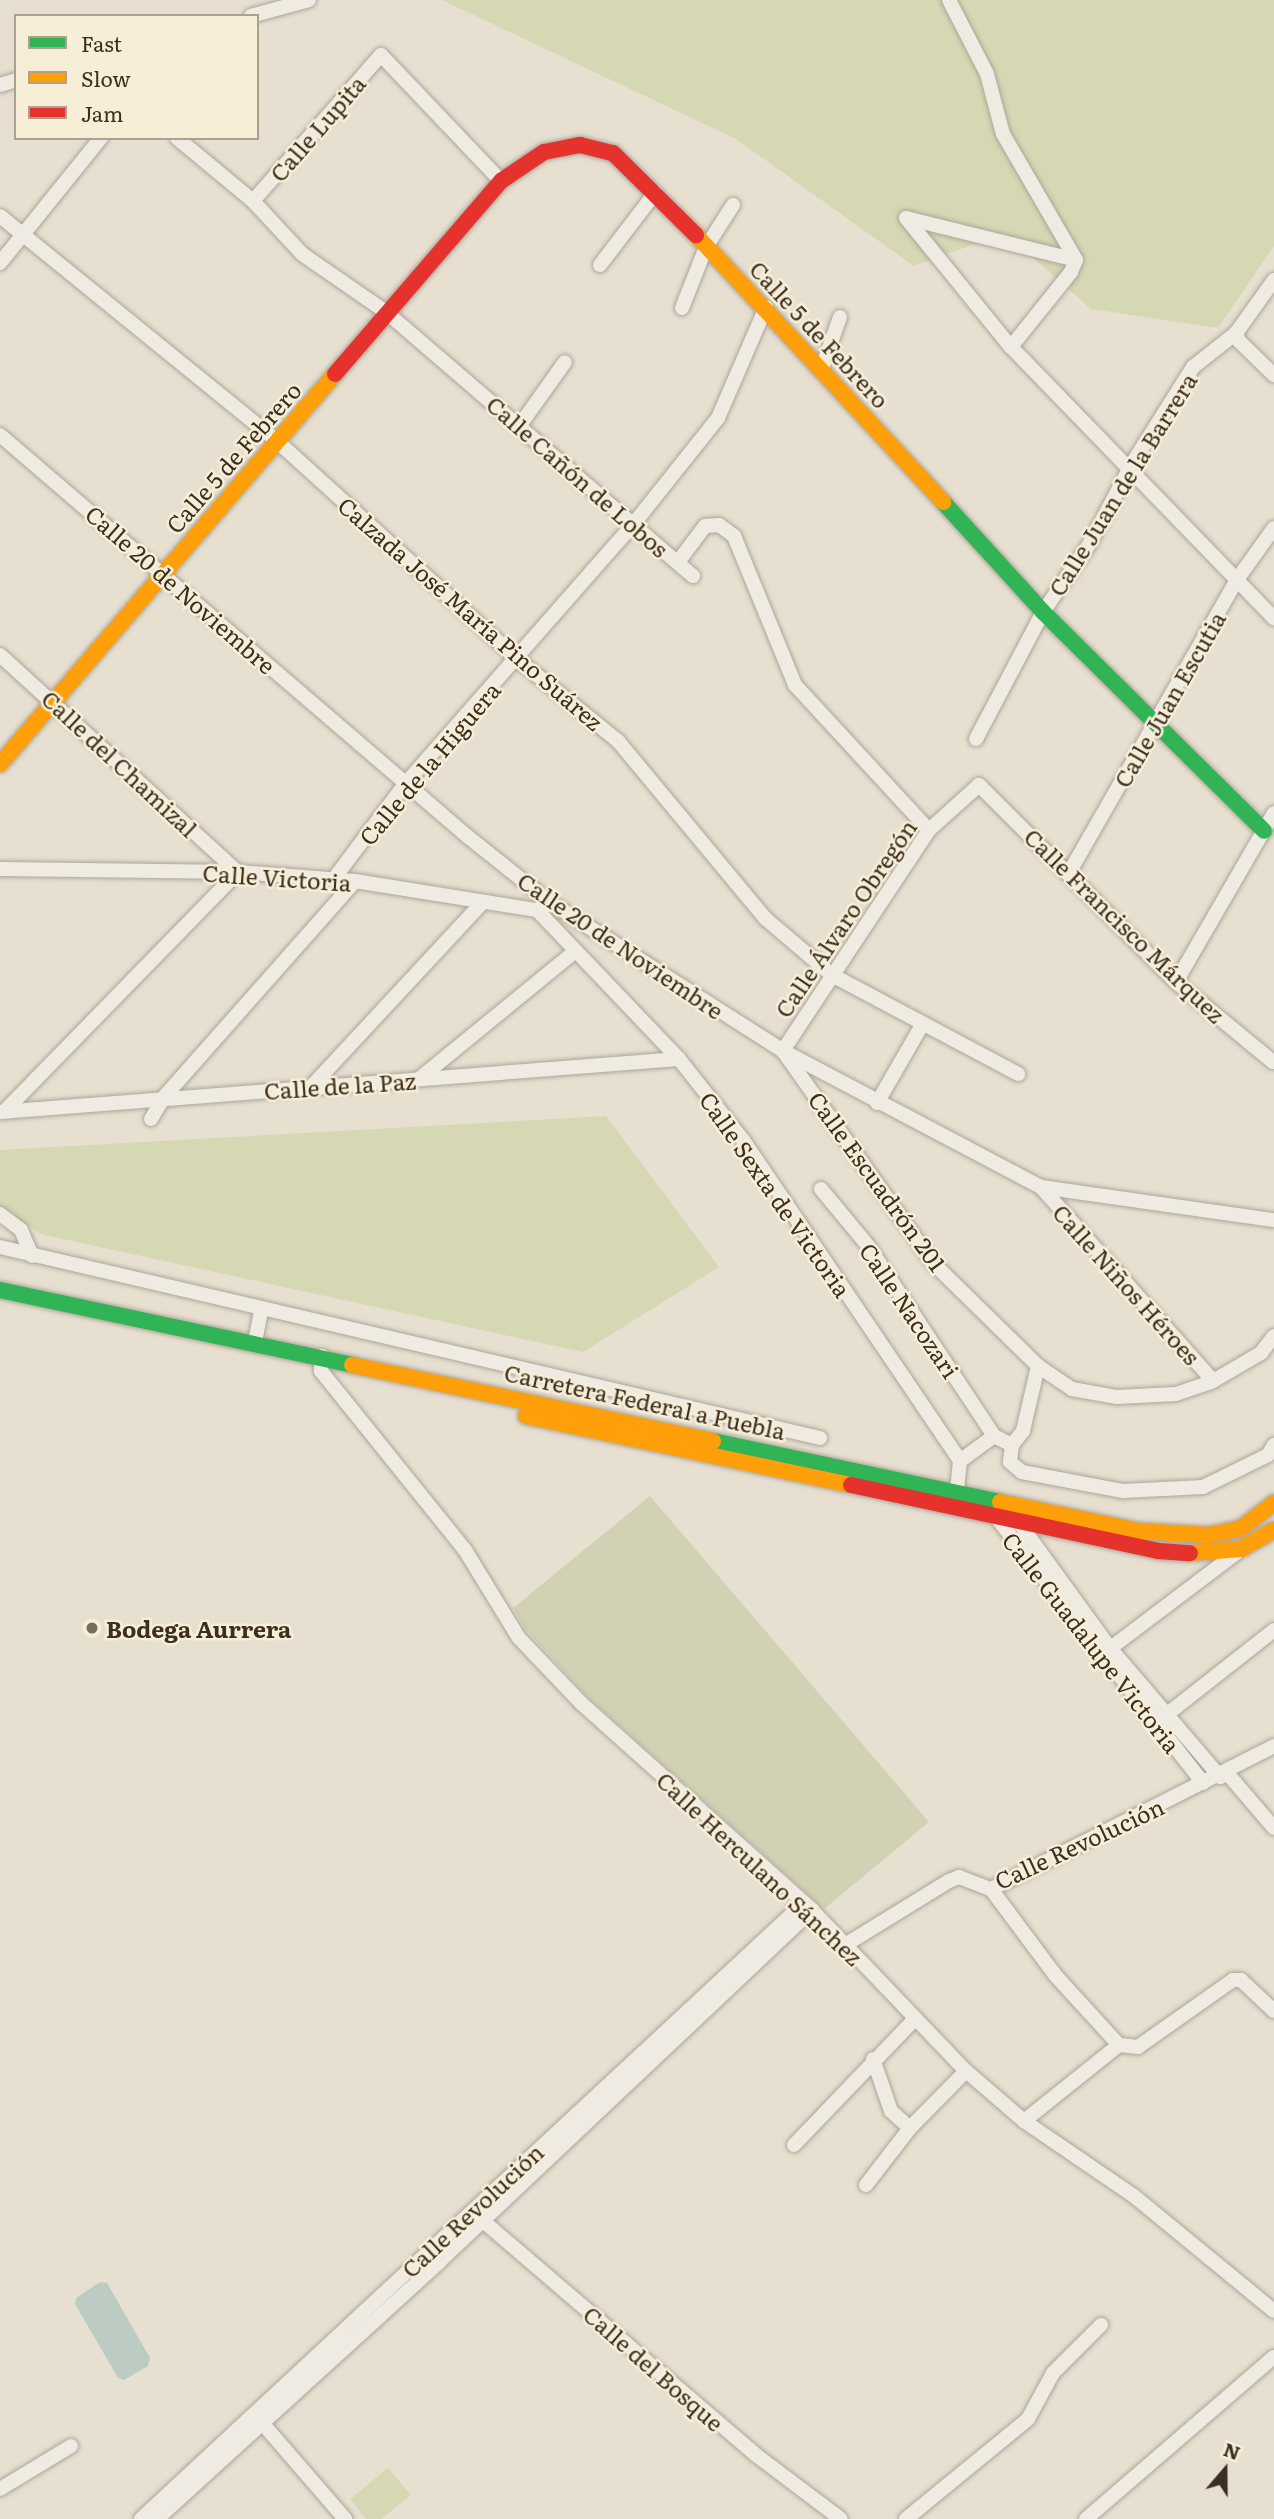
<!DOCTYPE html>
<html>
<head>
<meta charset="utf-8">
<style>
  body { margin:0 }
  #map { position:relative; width:1274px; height:2519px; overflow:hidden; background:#e7e0d1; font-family:Literata,serif }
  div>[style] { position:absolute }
  .green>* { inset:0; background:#d6d7b3 }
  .cemetery>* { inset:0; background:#d1d1b3 }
  .water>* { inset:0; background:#bcccc2 }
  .roads { filter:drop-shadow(0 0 2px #ada599) drop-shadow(0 0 2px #ada599) }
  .street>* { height:14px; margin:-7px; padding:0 7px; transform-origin:7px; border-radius:7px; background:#efebe3 }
  .fast>* { height:16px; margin:-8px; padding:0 8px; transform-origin:8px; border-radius:8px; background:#30b455 }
  .slow>* { height:16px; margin:-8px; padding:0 8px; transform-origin:8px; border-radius:8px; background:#ff9f0a }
  .jam>* { height:16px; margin:-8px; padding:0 8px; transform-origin:8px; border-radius:8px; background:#e5322d }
  .dots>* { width:19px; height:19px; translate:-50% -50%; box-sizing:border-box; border:4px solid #f7eed8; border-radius:50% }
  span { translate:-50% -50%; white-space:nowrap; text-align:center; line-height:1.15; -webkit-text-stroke:5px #f7eed8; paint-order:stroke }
  .street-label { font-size:23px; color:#3d2e20 }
  .poi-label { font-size:23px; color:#3d2e20; font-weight:700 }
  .left { translate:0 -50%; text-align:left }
  .legend { position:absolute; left:14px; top:14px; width:245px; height:126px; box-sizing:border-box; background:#f7eed8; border:2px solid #ada18e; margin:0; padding:9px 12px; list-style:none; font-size:21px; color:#3d2e20 }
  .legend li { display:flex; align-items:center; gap:14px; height:35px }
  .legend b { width:35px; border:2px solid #ada18e }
  .north { position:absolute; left:1190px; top:2435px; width:70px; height:70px; -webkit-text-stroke:5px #f7eed8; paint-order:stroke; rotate:20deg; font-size:19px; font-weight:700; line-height:28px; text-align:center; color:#3d2e20 }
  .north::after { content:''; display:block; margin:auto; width:24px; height:32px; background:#3d2e20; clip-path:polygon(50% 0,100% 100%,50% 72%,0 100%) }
</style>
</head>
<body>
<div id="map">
  <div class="green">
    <div style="clip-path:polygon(442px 0,1274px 0,1274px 246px,1218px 328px,1091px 309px,1005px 233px,914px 266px,736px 139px)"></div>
    <div style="clip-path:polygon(606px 1116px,719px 1267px,583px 1352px,40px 1234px,0 1207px,0 1150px)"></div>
    <div style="clip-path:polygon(388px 2468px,411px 2495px,381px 2519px,366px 2519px,350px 2499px)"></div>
  </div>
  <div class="cemetery">
    <div style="clip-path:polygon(650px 1496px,929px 1822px,824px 1909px,588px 1697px,525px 1629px,513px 1608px)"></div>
  </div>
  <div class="water">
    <div style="clip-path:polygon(100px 2282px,107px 2283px,150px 2358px,148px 2366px,124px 2380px,118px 2378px,75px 2304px,76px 2298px)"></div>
  </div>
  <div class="roads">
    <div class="street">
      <div style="left:949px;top:0;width:83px;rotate:62.8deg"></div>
      <div style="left:987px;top:74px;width:62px;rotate:75.1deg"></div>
      <div style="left:1003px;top:134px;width:146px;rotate:59.9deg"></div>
      <div style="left:1076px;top:260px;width:13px;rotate:113deg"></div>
      <div style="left:1071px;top:272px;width:96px;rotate:128.7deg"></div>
      <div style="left:251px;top:16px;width:60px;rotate:-15.4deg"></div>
      <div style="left:0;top:85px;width:17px;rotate:-17deg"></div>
      <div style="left:177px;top:138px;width:99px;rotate:39.7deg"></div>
      <div style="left:253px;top:201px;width:72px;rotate:47.2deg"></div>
      <div style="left:302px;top:254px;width:102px;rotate:34.6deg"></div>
      <div style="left:386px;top:312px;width:405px;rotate:40.7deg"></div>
      <div style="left:253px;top:201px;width:194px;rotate:-48.8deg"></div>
      <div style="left:381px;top:55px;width:174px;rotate:46.4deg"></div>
      <div style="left:0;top:216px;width:358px;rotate:39.1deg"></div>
      <div style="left:278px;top:442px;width:323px;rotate:42.2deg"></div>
      <div style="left:517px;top:659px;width:130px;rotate:39.1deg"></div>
      <div style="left:618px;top:741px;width:231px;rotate:50.3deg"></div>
      <div style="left:766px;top:919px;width:87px;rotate:40.3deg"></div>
      <div style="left:832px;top:975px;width:211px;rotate:28deg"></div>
      <div style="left:1076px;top:260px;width:175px;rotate:-166.1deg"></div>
      <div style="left:906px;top:218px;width:166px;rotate:50.9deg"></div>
      <div style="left:1011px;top:347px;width:378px;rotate:45.9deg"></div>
      <div style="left:0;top:263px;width:161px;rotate:-51.1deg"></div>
      <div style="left:600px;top:265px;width:91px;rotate:-52.6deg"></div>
      <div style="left:1274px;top:280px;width:65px;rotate:125.6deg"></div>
      <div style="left:1236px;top:333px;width:9px;rotate:69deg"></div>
      <div style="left:1239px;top:341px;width:49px;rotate:44.2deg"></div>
      <div style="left:682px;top:308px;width:66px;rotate:-68.5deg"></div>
      <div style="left:706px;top:247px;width:50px;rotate:-57.3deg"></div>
      <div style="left:822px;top:368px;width:54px;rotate:-70.6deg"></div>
      <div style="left:520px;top:425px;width:77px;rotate:-54.5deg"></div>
      <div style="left:0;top:435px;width:616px;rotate:40.65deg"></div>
      <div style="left:467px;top:836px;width:107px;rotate:38.6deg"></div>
      <div style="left:551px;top:903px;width:275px;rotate:32.5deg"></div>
      <div style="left:783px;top:1051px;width:292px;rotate:27.8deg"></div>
      <div style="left:1041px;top:1187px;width:235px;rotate:8.1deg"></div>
      <div style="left:678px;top:562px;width:45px;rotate:-53.1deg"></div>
      <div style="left:705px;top:526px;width:14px;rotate:-4deg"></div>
      <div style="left:719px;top:525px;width:19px;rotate:36deg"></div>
      <div style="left:734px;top:536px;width:161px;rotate:67.7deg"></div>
      <div style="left:795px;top:685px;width:197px;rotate:47.3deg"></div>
      <div style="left:0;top:655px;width:322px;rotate:42.4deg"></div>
      <div style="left:238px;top:872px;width:335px;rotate:134.3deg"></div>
      <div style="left:976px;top:739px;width:144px;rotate:-62.2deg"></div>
      <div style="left:1043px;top:612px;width:83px;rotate:-55.7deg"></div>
      <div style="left:1090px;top:543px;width:86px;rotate:-62.2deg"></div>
      <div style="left:1130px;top:467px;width:118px;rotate:-57.8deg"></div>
      <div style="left:1193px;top:367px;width:55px;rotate:-38.3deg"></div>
      <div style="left:0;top:869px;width:238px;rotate:0.7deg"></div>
      <div style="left:238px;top:872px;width:117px;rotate:4.4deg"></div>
      <div style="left:355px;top:881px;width:184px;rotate:9.1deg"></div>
      <div style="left:537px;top:910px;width:8px;rotate:-23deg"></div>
      <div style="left:1069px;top:873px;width:336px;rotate:-60.2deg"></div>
      <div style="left:1236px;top:581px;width:65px;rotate:-54.4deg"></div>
      <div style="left:333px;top:880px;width:120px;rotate:-53.1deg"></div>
      <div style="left:405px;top:784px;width:344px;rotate:-48.7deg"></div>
      <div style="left:632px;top:526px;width:138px;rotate:-51.5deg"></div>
      <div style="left:718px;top:418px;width:121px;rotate:-66.6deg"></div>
      <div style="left:537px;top:910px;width:206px;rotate:46.4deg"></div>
      <div style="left:679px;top:1059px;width:103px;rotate:51.7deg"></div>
      <div style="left:743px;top:1140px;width:387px;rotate:55.9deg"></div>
      <div style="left:960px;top:1461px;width:39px;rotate:96deg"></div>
      <div style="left:1176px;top:982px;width:195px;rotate:-59.9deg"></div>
      <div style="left:1273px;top:1062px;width:126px;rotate:-140.5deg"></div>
      <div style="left:1176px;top:982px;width:279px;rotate:-135deg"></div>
      <div style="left:979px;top:785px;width:67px;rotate:138deg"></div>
      <div style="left:929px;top:830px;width:265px;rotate:123.5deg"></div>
      <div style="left:783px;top:1051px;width:261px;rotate:54.7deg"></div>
      <div style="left:934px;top:1264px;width:146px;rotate:44.4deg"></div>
      <div style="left:1038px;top:1366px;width:41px;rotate:34.1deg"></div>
      <div style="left:1072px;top:1389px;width:46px;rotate:10.1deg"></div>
      <div style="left:1117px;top:1397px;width:59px;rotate:-2.9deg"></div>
      <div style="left:1176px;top:1394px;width:39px;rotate:-19deg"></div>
      <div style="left:1213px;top:1381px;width:56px;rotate:-30.3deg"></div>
      <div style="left:1261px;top:1353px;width:21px;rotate:-53deg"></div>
      <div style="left:419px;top:1079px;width:200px;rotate:-39.3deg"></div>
      <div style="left:311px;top:1087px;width:251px;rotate:-47.1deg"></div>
      <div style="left:877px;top:1103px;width:90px;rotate:-60deg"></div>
      <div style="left:0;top:1112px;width:681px;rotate:-4.46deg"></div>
      <div style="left:151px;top:1119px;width:26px;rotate:-59deg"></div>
      <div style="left:164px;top:1097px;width:288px;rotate:-48.5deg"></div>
      <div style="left:1041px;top:1187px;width:259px;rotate:48.4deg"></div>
      <div style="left:821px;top:1189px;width:75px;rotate:50.4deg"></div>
      <div style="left:869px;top:1247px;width:227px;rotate:56.5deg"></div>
      <div style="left:0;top:1214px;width:26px;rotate:37deg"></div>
      <div style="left:21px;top:1230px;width:28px;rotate:67deg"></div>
      <div style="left:0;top:1247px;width:842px;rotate:13.11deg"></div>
      <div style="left:255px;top:1342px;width:33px;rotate:-79deg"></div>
      <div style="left:322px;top:1356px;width:15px;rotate:94deg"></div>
      <div style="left:321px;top:1371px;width:230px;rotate:51.2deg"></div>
      <div style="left:465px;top:1550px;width:103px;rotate:58.5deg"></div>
      <div style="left:519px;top:1638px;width:91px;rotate:46.3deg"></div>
      <div style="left:582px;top:1704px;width:309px;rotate:41.8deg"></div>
      <div style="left:812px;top:1910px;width:223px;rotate:46.3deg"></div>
      <div style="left:966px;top:2071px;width:77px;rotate:40.8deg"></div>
      <div style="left:1024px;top:2121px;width:133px;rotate:34.3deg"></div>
      <div style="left:1134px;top:2196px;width:181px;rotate:39.4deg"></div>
      <div style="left:1012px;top:1445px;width:17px;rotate:97deg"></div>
      <div style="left:1010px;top:1462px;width:16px;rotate:40deg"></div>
      <div style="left:1022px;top:1472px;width:103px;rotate:10.7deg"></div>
      <div style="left:1123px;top:1491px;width:80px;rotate:-2.9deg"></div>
      <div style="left:1203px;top:1487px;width:72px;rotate:-26.2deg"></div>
      <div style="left:1268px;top:1455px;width:12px;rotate:-59deg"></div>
      <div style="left:960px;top:1461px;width:42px;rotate:-36.3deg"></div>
      <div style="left:994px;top:1436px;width:20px;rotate:27deg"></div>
      <div style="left:1012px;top:1445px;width:18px;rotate:-52deg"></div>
      <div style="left:1023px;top:1431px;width:67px;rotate:-77deg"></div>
      <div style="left:996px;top:1517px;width:337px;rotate:52.1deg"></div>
      <div style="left:1017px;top:1520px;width:158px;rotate:54deg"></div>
      <div style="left:1110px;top:1648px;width:170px;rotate:49.5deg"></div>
      <div style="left:1104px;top:1653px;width:166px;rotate:-37.1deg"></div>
      <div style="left:1161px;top:1719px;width:144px;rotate:-38.2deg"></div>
      <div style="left:1227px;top:1773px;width:72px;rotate:49.5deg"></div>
      <div style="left:991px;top:1889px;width:107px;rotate:53.3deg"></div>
      <div style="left:1055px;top:1975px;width:95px;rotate:47.6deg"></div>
      <div style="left:845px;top:1945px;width:122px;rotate:-31.6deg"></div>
      <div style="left:949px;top:1881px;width:11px;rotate:-22deg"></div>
      <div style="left:959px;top:1877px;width:34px;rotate:21deg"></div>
      <div style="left:991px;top:1889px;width:317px;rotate:-26.8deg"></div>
      <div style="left:873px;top:2059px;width:55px;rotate:70.9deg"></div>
      <div style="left:891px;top:2111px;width:25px;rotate:42deg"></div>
      <div style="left:1024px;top:2121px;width:122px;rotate:-38.7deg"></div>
      <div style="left:1119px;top:2045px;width:19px;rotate:6deg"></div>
      <div style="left:1138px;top:2047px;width:116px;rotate:-35.2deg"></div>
      <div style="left:1233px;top:1980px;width:8px"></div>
      <div style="left:1241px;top:1980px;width:45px;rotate:43.2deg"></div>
      <div style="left:794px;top:2145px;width:175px;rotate:-46.2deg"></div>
      <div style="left:866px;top:2185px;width:72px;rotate:-52.3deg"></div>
      <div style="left:910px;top:2128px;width:80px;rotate:-45.5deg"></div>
      <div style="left:475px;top:2214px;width:370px;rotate:40.6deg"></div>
      <div style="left:756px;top:2455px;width:106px;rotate:37deg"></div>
      <div style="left:257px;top:2417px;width:135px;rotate:49.2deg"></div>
      <div style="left:0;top:2489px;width:83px;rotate:-31.2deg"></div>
      <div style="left:141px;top:2519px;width:905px;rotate:-42.9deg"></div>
      <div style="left:157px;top:2519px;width:382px;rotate:-42.3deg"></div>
      <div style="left:439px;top:2262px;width:513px;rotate:-43.34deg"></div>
      <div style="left:906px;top:2519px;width:158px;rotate:-39.3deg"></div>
      <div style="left:1028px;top:2419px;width:52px;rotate:-61.5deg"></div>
      <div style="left:1053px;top:2373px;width:68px;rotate:-45deg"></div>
      <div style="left:1086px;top:2519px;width:248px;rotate:-40.8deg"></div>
    </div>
    <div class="fast">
      <div style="left:943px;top:502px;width:149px;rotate:47.7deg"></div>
      <div style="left:1043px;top:612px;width:311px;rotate:44.7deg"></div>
      <div style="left:0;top:1290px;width:360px;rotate:12deg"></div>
      <div style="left:713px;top:1441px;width:293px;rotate:12deg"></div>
    </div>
    <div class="slow">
      <div style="left:696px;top:235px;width:364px;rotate:47.2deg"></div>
      <div style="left:0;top:764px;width:514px;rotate:-49.34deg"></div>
      <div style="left:352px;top:1365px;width:369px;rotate:11.9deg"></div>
      <div style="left:526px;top:1416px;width:332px;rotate:12deg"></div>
      <div style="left:1000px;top:1502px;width:142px;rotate:11.8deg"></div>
      <div style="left:1139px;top:1531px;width:69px;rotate:3.3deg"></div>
      <div style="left:1208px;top:1535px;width:33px;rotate:-11deg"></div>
      <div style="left:1240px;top:1529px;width:43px;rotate:-37.4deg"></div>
      <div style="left:1190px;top:1553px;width:51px;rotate:-4.5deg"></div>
      <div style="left:1241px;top:1549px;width:38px;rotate:-30deg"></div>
    </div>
    <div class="jam">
      <div style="left:335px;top:374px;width:255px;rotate:-49.3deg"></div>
      <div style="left:501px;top:181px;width:52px;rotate:-34deg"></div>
      <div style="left:544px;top:152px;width:37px;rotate:-11deg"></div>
      <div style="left:580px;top:145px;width:34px;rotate:14deg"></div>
      <div style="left:613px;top:153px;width:117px;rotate:44.7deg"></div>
      <div style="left:851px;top:1485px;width:314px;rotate:12.1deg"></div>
      <div style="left:1158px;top:1551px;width:32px;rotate:4deg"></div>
    </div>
  </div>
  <div class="dots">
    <div style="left:92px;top:1628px;background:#786c5e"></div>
  </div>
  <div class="street-label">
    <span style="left:317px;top:128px;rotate:-49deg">Calle Lupita</span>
    <span style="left:820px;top:334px;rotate:47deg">Calle 5 de Febrero</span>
    <span style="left:233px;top:457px;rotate:-49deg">Calle 5 de Febrero</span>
    <span style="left:578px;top:476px;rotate:41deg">Calle Cañón de Lobos</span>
    <span style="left:1122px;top:484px;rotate:-58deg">Calle Juan de la Barrera</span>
    <span style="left:181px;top:589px;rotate:41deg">Calle 20 de Noviembre</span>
    <span style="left:471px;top:613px;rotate:41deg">Calzada José María Pino Suárez</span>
    <span style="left:1169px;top:699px;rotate:-60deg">Calle Juan Escutia</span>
    <span style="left:120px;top:763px;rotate:43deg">Calle del Chamizal</span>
    <span style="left:429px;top:763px;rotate:-50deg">Calle de la Higuera</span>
    <span style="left:277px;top:877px;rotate:4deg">Calle Victoria</span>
    <span style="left:845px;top:918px;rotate:-56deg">Calle Álvaro Obregón</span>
    <span style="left:1125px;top:925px;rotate:44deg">Calle Francisco Márquez</span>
    <span style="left:621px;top:945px;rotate:34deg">Calle 20 de Noviembre</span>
    <span style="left:340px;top:1085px;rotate:-4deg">Calle de la Paz</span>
    <span style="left:878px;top:1181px;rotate:54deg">Calle Escuadrón 201</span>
    <span style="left:776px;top:1194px;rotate:55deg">Calle Sexta de Victoria</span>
    <span style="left:1127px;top:1284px;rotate:48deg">Calle Niños Héroes</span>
    <span style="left:910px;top:1310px;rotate:56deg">Calle Nacozari</span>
    <span style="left:645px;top:1401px;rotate:12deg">Carretera Federal a Puebla</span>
    <span style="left:1092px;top:1642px;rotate:52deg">Calle Guadalupe Victoria</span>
    <span style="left:1079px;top:1843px;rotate:-25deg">Calle Revolución</span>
    <span style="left:760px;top:1868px;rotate:43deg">Calle Herculano Sánchez</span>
    <span style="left:472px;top:2210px;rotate:-43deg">Calle Revolución</span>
    <span style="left:654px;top:2368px;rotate:41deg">Calle del Bosque</span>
  </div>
  <div class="poi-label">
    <span class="left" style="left:106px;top:1628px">Bodega Aurrera</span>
  </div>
  <ul class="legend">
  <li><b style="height:9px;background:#30b455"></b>Fast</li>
  <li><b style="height:9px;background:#ff9f0a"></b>Slow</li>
  <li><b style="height:9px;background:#e5322d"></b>Jam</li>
  </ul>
  <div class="north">N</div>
</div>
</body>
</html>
